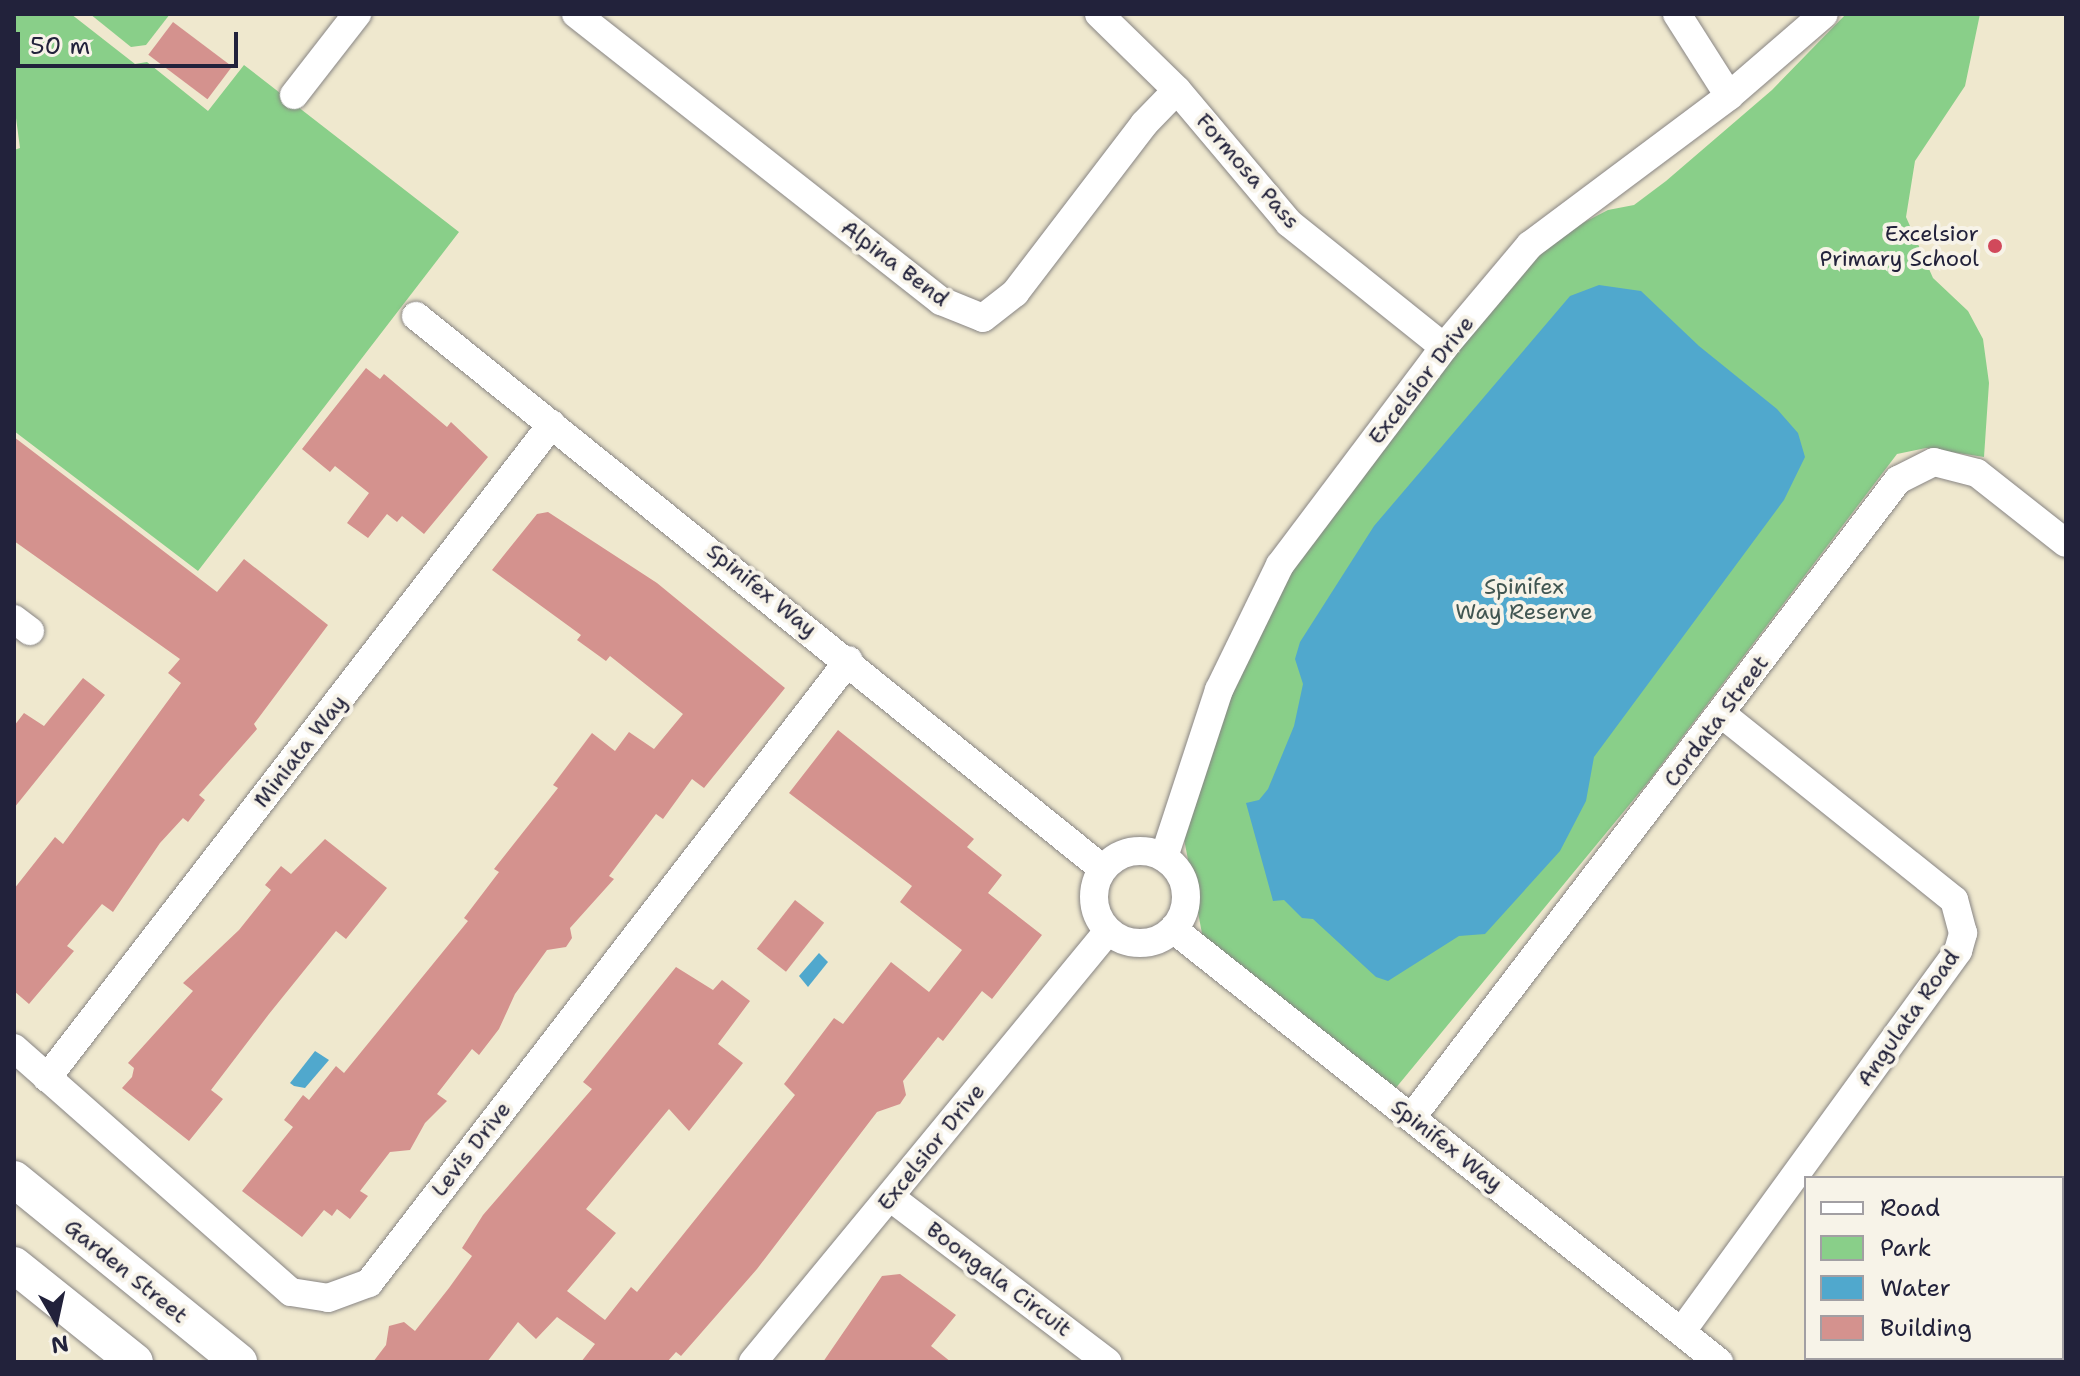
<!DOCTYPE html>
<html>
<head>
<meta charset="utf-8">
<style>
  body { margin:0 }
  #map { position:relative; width:2080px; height:1376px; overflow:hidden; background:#efe8ce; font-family:"Shantell Sans",sans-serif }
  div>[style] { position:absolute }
  .green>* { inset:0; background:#89cf89 }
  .water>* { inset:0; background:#50a8cd }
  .building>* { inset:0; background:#d4928e; transform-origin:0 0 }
  .roads { filter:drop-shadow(0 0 2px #888584) drop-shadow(0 0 2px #888584) }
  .minor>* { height:28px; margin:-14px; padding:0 14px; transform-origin:14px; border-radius:14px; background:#fff }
  .minor>.ring { margin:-14px; padding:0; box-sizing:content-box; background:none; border:28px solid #fff; border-radius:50% }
  .major>* { height:36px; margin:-18px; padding:0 18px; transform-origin:18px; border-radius:18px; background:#fff }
  .dots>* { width:22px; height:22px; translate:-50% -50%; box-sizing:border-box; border:4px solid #f7f3e8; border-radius:50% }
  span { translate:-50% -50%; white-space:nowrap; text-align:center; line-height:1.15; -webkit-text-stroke:8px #f7f3e8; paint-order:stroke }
  .street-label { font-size:22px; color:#22223b }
  .poi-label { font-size:22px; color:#22223b }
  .right { translate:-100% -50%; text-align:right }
  .park-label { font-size:22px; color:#415652 }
  .frame { position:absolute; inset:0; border:16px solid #22223b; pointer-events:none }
  .legend { position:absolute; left:1804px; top:1176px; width:260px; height:184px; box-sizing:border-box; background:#f7f3e8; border:2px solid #a29fa3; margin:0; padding:10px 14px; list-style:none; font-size:24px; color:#22223b }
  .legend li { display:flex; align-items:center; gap:16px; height:40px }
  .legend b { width:40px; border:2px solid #a29fa3 }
  .north { position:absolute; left:16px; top:1280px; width:80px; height:80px; -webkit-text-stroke:6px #f7f3e8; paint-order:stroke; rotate:171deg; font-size:22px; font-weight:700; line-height:32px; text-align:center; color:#22223b }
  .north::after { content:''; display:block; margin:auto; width:28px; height:36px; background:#22223b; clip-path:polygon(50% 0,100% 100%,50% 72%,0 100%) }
  .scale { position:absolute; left:16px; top:32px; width:222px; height:36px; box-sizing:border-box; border:4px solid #22223b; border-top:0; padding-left:10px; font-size:24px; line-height:28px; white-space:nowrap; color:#22223b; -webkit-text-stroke:6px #f7f3e8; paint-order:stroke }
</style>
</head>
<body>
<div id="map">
  <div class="green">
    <div style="clip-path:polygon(14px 14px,71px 14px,135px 64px,147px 62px,208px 111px,244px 65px,459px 232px,198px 571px,14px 431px,14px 150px,20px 148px,14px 103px)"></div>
    <div style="clip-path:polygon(90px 14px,170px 14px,146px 45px,131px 47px)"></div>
    <div style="clip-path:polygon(1846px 14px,1980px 14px,1965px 86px,1915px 161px,1906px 217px,1933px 278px,1968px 311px,1983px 339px,1989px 383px,1984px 457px,1926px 448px,1897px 454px,1649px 781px,1390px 1095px,1204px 944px,1181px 823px,1236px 674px,1285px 570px,1358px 468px,1546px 242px,1608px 210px,1634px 205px,1666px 181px,1772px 90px)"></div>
  </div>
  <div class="water">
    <div style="clip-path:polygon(1599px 285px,1641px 291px,1699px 346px,1777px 409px,1798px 433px,1805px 457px,1784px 500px,1594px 757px,1586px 801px,1560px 851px,1485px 934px,1459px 936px,1388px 981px,1376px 977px,1313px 919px,1302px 918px,1284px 900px,1273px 901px,1246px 803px,1259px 800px,1268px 789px,1294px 726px,1303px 684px,1295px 659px,1300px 642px,1374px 526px,1570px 296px)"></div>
    <div style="clip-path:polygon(819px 953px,828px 962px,808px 987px,799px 976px)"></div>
    <div style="clip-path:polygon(315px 1051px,329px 1060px,305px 1088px,294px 1086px,290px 1083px)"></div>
  </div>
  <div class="building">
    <div style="left:173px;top:22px;width:74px;height:41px;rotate:37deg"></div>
    <div style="clip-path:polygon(366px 368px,380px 379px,384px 374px,447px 427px,451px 422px,488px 457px,424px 534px,402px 516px,397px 522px,387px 514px,368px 538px,347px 523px,369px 493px,335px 466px,330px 472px,302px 449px)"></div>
    <div style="clip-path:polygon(14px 437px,217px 592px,244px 559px,328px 625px,254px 724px,257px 729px,199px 795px,205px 800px,188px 822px,183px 818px,160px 843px,113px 912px,102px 904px,67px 946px,74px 951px,29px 1004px,14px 991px,14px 889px,55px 837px,63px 844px,181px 683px,168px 673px,180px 659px,14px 541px)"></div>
    <div style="clip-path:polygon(548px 512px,657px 583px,785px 688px,704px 788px,692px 779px,663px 819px,656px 814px,609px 876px,614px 879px,570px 928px,572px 938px,566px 947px,547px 950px,515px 994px,499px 1029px,479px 1055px,472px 1049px,437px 1094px,447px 1101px,425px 1123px,410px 1150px,390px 1152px,360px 1191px,368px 1196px,350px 1219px,337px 1209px,332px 1216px,324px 1210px,302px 1237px,242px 1191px,293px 1127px,284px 1120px,303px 1095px,309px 1100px,336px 1066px,344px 1073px,468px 921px,464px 918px,499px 872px,494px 869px,558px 788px,553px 785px,592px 733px,615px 751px,629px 732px,654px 749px,683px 714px,610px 656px,606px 661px,577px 640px,581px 635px,492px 570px,537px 514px)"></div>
    <div style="clip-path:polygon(83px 678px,105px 695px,14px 808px,14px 726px,24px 713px,44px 726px)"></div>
    <div style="clip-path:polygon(838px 730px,974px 839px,967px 847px,1002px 875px,988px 893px,1042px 935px,992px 999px,982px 991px,943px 1041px,938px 1037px,903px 1081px,906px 1095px,900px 1104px,877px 1112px,757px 1269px,681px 1356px,676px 1352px,667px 1362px,581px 1362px,595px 1344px,557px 1317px,536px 1339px,518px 1322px,487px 1362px,373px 1362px,386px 1345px,389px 1326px,404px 1322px,415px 1331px,449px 1288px,472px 1256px,462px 1248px,483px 1215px,592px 1089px,583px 1082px,676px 967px,713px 990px,722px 980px,750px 1001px,718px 1044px,743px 1063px,689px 1131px,669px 1109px,586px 1209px,616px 1233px,567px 1291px,605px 1320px,631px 1287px,637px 1292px,795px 1095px,784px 1084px,834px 1018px,843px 1024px,891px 962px,929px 992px,962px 950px,900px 902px,912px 886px,789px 793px)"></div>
    <div style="clip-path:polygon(325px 839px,387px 888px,346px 939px,336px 931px,269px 1014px,211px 1090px,223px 1099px,189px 1141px,122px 1088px,132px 1077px,134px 1068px,128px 1063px,193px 991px,183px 983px,239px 930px,271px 890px,265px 885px,281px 866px,291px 874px)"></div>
    <div style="left:795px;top:900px;width:37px;height:62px;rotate:38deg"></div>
    <div style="clip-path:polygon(900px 1274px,956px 1315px,931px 1346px,951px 1362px,823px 1362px,882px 1276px)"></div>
  </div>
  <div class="roads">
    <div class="minor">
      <div style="left:576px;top:14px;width:464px;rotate:38.2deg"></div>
      <div style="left:941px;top:301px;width:45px;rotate:22deg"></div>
      <div style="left:983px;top:318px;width:41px;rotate:-38deg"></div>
      <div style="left:1015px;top:293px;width:213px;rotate:-52.6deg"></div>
      <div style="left:1144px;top:124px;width:47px;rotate:-45.9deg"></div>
      <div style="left:1099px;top:14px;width:109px;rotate:44.3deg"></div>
      <div style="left:1177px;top:90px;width:174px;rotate:49.9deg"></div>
      <div style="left:1289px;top:223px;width:198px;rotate:38.7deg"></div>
      <div style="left:1677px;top:14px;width:97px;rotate:57.6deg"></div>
      <div style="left:294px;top:95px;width:103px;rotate:-52.1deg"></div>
      <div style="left:416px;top:316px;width:882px;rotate:38.83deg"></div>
      <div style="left:14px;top:619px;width:20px;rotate:37deg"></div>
      <div class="ring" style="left:1094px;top:851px;width:64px;height:64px"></div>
      <div style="left:1164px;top:857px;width:176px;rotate:-71.8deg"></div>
      <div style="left:1219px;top:690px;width:139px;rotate:-64deg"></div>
      <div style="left:1280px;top:565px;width:273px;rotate:-53deg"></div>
      <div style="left:1444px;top:347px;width:133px;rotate:-49.9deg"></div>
      <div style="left:1530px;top:245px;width:249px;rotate:-36.8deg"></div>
      <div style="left:1729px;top:96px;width:125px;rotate:-40.8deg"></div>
      <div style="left:1173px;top:929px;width:697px;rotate:38.42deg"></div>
      <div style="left:14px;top:1048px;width:369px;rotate:41.4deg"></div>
      <div style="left:291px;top:1292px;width:37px;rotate:9deg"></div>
      <div style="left:328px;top:1298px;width:44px;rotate:-20.1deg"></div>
      <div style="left:369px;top:1283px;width:786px;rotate:-52.39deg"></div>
      <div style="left:47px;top:1078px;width:826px;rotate:-52.33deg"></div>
      <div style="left:1412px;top:1117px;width:801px;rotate:-52.66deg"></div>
      <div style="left:1898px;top:480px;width:40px;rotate:-26.6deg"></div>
      <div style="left:1934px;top:462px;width:44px;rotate:14.3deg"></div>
      <div style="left:1977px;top:473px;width:113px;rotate:38.2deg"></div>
      <div style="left:890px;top:1197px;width:273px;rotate:37.2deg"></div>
      <div style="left:1682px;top:1331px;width:470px;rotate:-54deg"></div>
      <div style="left:1958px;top:951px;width:19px;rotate:-74deg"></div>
      <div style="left:1963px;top:933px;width:34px;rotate:-105deg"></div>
      <div style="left:1954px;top:900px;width:297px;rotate:-141.3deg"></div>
      <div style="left:753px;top:1362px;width:558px;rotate:-50.52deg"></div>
    </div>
    <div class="major">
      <div style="left:14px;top:1179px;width:290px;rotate:39.1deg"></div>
      <div style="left:14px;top:1265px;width:155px;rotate:38.7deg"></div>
    </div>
  </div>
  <div class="dots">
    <div style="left:1995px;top:246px;background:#d1495b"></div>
  </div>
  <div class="street-label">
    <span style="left:1248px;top:171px;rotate:49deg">Formosa Pass</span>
    <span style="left:895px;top:263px;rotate:37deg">Alpina Bend</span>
    <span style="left:1421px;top:380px;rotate:-52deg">Excelsior Drive</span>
    <span style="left:762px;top:590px;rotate:39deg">Spinifex Way</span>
    <span style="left:1716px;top:721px;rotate:-53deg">Cordata Street</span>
    <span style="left:300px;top:751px;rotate:-52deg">Miniata Way</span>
    <span style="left:1908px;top:1018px;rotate:-55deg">Angulata Road</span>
    <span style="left:1447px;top:1145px;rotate:38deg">Spinifex Way</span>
    <span style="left:931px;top:1147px;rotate:-51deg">Excelsior Drive</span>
    <span style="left:471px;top:1149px;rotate:-52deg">Levis Drive</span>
    <span style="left:126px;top:1271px;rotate:39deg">Garden Street</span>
    <span style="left:999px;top:1279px;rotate:37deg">Boongala Circuit</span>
  </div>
  <div class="poi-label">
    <span class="right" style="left:1979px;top:246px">Excelsior<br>Primary School</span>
  </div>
  <div class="park-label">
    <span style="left:1524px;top:599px">Spinifex<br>Way Reserve</span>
  </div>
  <div class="frame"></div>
  <ul class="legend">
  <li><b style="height:10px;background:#fff"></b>Road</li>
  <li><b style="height:22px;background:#89cf89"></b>Park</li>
  <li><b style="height:22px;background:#50a8cd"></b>Water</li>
  <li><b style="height:22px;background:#d4928e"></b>Building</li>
  </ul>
  <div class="north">N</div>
  <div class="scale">50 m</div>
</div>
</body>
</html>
